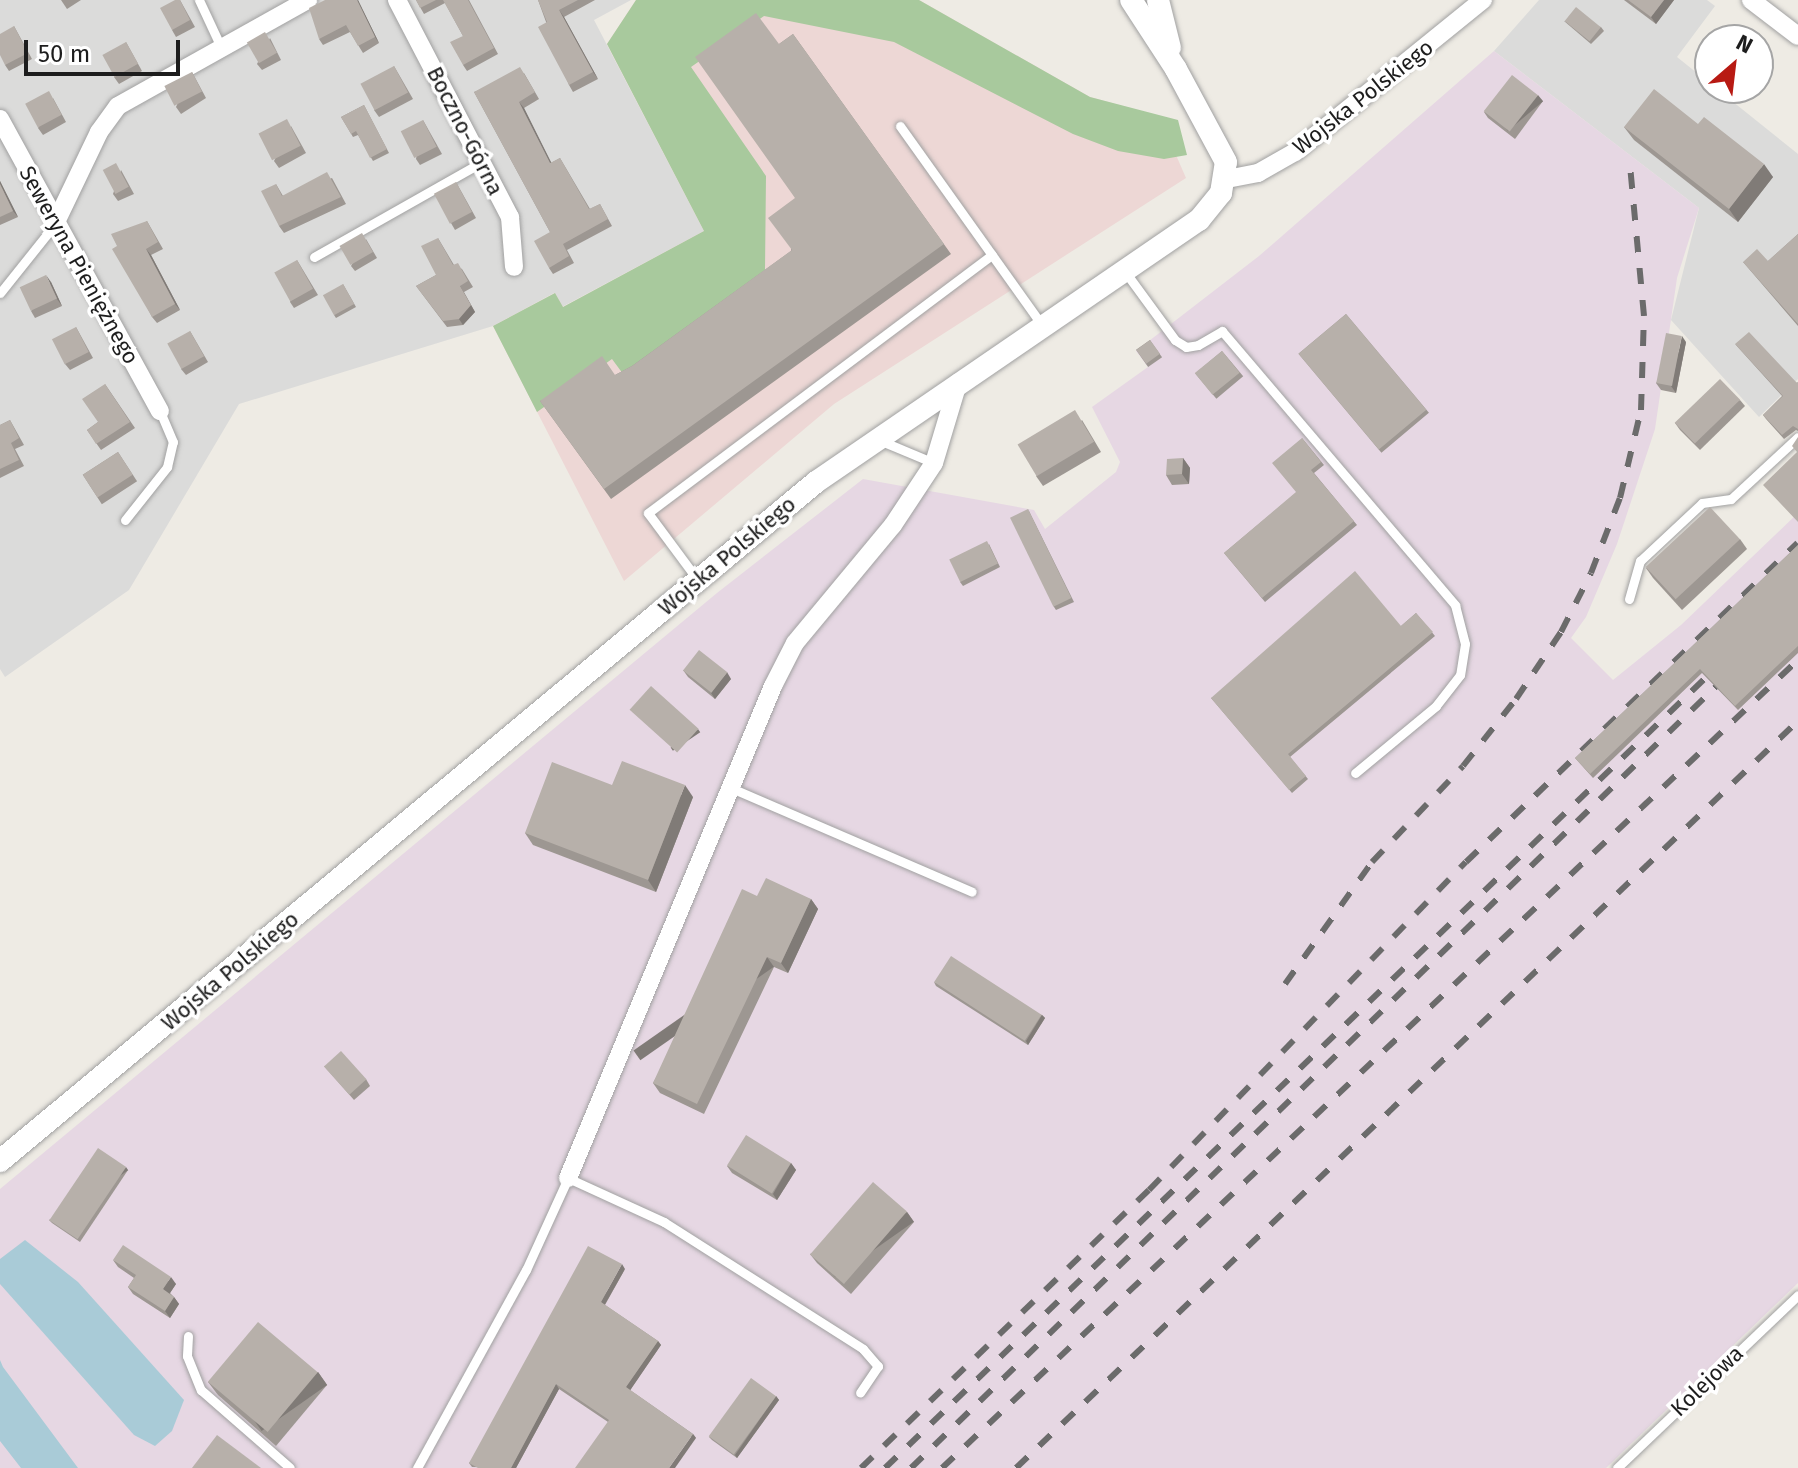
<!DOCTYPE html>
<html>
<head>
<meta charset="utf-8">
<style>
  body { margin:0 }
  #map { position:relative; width:1798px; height:1468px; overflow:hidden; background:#eeebe4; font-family:"Fira Sans",sans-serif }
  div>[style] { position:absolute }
  .residential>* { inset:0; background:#dbdbda }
  .commercial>* { inset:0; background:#edd7d5 }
  .industrial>* { inset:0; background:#e6d7e3 }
  .forest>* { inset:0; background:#a8c99d }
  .water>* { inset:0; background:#a9cbd7 }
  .roads { filter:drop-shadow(0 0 2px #a1a1a1) drop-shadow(0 0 2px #a1a1a1) }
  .service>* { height:9px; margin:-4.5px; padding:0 4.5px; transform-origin:4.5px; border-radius:4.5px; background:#fff }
  .minor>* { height:18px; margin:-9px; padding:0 9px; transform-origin:9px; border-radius:9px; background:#fff }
  .tertiary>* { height:22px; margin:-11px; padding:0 11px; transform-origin:11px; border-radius:11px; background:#fff }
  .rail>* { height:6px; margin-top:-3px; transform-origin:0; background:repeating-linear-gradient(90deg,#6b6b6b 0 16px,transparent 0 32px) }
  .wall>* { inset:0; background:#9d9792; transform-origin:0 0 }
  .shaded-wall>* { inset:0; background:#807b77; transform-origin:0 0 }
  .building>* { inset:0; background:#b7b0aa; transform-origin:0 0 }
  span { translate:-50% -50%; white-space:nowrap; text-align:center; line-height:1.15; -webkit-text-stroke:7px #fff; paint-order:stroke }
  .street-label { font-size:22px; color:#1d1d1d }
  .north { position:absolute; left:1694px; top:24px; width:80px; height:80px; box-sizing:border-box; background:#fff; border:2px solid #a5a5a5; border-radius:50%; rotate:28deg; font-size:22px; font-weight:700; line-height:32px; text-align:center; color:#1d1d1d }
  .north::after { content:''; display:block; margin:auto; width:28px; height:36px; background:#b81a13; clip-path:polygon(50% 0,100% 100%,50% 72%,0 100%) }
  .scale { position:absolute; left:24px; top:40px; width:156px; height:36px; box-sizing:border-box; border:4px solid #1d1d1d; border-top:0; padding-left:10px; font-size:24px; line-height:28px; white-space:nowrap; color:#1d1d1d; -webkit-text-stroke:6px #fff; paint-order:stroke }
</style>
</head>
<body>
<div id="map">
  <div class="residential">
    <div style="clip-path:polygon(0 0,631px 0,594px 20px,704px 231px,562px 307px,554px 293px,493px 326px,239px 404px,129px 590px,5px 677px,0 669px)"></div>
    <div style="clip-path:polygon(1539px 0,1707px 0,1715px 6px,1677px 57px,1798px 154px,1798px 379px,1759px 417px,1671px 320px,1699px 208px,1494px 51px)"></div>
  </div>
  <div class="commercial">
    <div style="clip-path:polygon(636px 0,919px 0,1090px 97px,1159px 116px,1186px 178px,834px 404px,624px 581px,493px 326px,555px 293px,563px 307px,704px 231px,607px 44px)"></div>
  </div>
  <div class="industrial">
    <div style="clip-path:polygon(1494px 51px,1699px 208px,1677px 278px,1655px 429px,1617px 544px,1586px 617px,1571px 638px,1613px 680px,1681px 625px,1798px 513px,1798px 1283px,1606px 1468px,0 1468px,0 1189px,717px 593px,863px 479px,1034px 510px,1045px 529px,1116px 472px,1120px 462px,1092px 407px,1148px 367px,1136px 351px,1259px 256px)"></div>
  </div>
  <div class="forest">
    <div style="clip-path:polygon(636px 0,919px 0,1090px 97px,1178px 120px,1187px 155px,1164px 159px,1118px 151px,1073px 134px,894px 42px,764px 16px,691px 67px,766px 176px,765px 270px,626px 378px,612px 359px,537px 412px,493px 326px,555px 293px,563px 307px,704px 231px,607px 44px)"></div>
  </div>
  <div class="water">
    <div style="clip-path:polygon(25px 1240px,78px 1282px,184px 1400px,172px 1431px,155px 1446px,134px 1435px,0 1284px,0 1259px)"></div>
    <div style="clip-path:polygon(0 1360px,3px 1367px,78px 1468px,21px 1468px,0 1441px)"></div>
  </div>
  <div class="roads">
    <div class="service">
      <div style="left:199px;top:0;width:50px;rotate:65deg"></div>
      <div style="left:900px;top:126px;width:244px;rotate:54.5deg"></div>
      <div style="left:314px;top:257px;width:193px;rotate:-29.5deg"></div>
      <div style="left:1126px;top:273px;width:83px;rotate:53.8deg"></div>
      <div style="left:1175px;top:340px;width:13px;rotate:32deg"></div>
      <div style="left:1186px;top:347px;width:12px;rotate:-9deg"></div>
      <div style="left:1198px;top:345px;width:28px;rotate:-30deg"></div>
      <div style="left:1222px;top:331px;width:360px;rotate:49.6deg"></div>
      <div style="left:1455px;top:605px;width:40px;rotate:75.6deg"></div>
      <div style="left:1465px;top:644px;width:31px;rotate:99deg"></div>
      <div style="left:1460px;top:675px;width:39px;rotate:128deg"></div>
      <div style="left:1436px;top:706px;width:105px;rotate:140.4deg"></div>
      <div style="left:0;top:293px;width:88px;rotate:-51.4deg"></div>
      <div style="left:879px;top:440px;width:60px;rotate:22.7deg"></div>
      <div style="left:125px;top:520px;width:68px;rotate:-51.6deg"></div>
      <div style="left:167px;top:467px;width:26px;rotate:-77deg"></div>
      <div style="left:173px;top:442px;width:34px;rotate:-113deg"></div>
      <div style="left:697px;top:579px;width:82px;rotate:-126.6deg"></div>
      <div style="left:648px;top:513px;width:430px;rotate:-36.9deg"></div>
      <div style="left:1629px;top:599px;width:40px;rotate:-74deg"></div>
      <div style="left:1640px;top:561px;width:85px;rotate:-43.1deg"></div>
      <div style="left:1702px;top:503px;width:29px;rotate:-8deg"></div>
      <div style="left:1731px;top:499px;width:91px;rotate:-42.8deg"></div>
      <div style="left:731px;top:788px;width:262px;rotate:23.3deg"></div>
      <div style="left:188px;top:1336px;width:20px;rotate:93deg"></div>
      <div style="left:187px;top:1356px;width:37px;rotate:68deg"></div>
      <div style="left:201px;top:1390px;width:118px;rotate:41.2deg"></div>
      <div style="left:417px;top:1468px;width:226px;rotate:-61.2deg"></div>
      <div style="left:526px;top:1270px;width:101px;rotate:-65.5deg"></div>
      <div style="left:568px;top:1178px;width:106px;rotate:24.6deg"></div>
      <div style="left:664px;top:1222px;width:236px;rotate:32.5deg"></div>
      <div style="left:863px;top:1349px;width:23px;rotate:49deg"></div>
      <div style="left:878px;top:1366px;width:32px;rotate:124deg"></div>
      <div style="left:1617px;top:1468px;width:250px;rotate:-43.7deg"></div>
    </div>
    <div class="minor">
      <div style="left:397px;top:0;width:245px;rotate:62.5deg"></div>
      <div style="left:510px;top:217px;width:50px;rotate:85.4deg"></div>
      <div style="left:1751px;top:0;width:59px;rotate:37.5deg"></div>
      <div style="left:0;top:119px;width:333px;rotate:61.3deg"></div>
      <div style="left:1227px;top:179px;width:32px;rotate:-11deg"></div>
      <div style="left:1258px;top:173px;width:43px;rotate:-29.6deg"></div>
      <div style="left:1295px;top:152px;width:242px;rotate:-39deg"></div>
      <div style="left:55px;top:224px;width:102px;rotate:-64.4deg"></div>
      <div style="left:99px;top:132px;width:32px;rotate:-54deg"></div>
      <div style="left:118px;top:106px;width:218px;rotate:-29.2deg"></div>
      <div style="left:568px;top:1178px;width:533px;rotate:-67.38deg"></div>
      <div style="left:773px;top:686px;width:48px;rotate:-62.9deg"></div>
      <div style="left:795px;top:643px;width:153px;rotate:-50.3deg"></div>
      <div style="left:893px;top:525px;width:74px;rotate:-56.5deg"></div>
      <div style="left:934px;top:463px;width:84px;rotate:-73.3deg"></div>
    </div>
    <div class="tertiary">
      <div style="left:1158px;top:0;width:49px;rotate:76deg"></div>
      <div style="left:0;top:1161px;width:1062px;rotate:-39.76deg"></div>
      <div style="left:816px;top:482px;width:464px;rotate:-34.4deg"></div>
      <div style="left:1199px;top:220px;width:35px;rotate:-51deg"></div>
      <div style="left:1221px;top:193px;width:31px;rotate:-81deg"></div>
      <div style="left:1226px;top:162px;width:106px;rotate:-118.3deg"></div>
      <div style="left:1176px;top:69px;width:82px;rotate:-123.1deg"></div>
    </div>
  </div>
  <div class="rail">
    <div style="left:1285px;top:984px;width:150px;rotate:-54.5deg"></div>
    <div style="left:1372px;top:862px;width:132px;rotate:-46.5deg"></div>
    <div style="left:1463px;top:766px;width:85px;rotate:-51.7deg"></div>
    <div style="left:1516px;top:699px;width:81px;rotate:-56.1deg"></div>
    <div style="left:1561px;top:632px;width:66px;rotate:-63deg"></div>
    <div style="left:1591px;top:573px;width:80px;rotate:-68.9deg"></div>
    <div style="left:1620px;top:498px;width:90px;rotate:-76.6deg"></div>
    <div style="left:1641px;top:410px;width:94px;rotate:-88.2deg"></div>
    <div style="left:1644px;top:316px;width:153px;rotate:-95.3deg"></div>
    <div style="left:861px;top:1468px;width:400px;rotate:-44deg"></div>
    <div style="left:1149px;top:1190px;width:456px;rotate:-46deg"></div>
    <div style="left:1466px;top:862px;width:460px;rotate:-43.9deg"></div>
    <div style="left:885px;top:1468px;width:1163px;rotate:-43.92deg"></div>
    <div style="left:911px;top:1468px;width:1143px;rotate:-44.15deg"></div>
    <div style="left:942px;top:1468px;width:1177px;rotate:-43.35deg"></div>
    <div style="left:1016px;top:1468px;width:1081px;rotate:-43.69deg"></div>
  </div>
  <div class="wall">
    <div style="clip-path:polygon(61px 0,81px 0,67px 9px)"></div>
    <div style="clip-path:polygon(180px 0,195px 27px,176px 37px,172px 30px)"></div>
    <div style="clip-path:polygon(358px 0,379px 43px,363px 53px,350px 32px,323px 45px,319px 39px)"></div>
    <div style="clip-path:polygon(416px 0,469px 0,498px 54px,467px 71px,463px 65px,463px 36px,445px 3px,424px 14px)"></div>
    <div style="clip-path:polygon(538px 0,595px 0,564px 17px,598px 79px,573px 92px,569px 85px)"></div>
    <div style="clip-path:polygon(1624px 0,1674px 0,1656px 24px)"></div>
    <div style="clip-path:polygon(1564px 21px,1601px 27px,1604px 31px,1591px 44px)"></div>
    <div style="clip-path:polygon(14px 26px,32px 59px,9px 71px,5px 65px)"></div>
    <div style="clip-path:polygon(793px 34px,951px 254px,611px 499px,540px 401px,615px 375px,632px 366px,791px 251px,795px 198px,779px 44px)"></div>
    <div style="clip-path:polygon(270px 38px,281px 60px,262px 70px,257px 64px)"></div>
    <div style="clip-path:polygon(126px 42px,142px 71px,119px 84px,114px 77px)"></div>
    <div style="clip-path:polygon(394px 66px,413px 99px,379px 117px,374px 110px)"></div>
    <div style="clip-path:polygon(192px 72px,206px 98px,181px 114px,176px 107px)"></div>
    <div style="clip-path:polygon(524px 73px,539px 99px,524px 108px,551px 163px,560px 158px,590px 209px,600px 204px,612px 226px,567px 250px,574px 263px,553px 274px,549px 268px,550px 232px,474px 92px)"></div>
    <div style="clip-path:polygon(53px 98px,66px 122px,43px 135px,38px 128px)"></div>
    <div style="clip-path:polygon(1543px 101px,1515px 139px,1488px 118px,1484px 112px)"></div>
    <div style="clip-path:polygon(364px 105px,389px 153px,373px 161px,358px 135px,353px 137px,341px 117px)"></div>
    <div style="clip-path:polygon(423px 120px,442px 154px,420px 165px,416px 159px)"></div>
    <div style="clip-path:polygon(1698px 124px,1773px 177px,1738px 222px,1634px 140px,1624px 127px)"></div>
    <div style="clip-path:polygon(291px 126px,306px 153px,279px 168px,274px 161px)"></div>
    <div style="clip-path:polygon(121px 170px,134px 194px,118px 201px,113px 194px)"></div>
    <div style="clip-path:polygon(332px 178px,346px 204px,284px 233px,279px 226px,276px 184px,283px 196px)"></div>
    <div style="clip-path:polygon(0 181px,18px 217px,0 225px)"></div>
    <div style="clip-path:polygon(456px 182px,476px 218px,455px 230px,451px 223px)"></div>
    <div style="clip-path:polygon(147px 221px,163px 249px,151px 255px,180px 310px,157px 323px,152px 317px,117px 246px)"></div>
    <div style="clip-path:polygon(1798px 234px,1798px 326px,1743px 262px,1768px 261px)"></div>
    <div style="clip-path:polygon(438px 238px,454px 265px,462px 269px,473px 287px,464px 292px,475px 312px,463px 325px,447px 327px,416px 286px,436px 275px)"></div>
    <div style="clip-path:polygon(366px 239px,377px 258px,355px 271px,351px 266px)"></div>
    <div style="clip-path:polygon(297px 260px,318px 295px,294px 308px,290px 302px)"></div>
    <div style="clip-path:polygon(51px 282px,62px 306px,35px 318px,31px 311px)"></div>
    <div style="clip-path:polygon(343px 284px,356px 307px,336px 318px,334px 315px)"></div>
    <div style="left:1346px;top:314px;width:129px;height:62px;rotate:50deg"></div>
    <div style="clip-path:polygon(76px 327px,93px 358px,70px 370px,65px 364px)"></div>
    <div style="clip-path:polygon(190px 331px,208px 362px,186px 375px,181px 369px)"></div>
    <div style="left:1150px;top:340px;width:21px;height:17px;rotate:55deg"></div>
    <div style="clip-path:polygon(1686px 342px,1676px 393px,1661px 390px,1656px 383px)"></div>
    <div style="clip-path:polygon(1735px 344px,1797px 383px,1798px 382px,1798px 431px,1796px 430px,1784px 439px,1766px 419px,1763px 415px,1782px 396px)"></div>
    <div style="left:1222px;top:351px;width:33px;height:35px;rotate:50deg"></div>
    <div style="clip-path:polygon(105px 384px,135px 428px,101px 450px,87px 430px,98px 422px)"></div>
    <div style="clip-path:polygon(1740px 400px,1745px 406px,1700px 450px,1680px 430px,1675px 423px)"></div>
    <div style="clip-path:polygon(10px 420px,24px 445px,15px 449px,24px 466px,0 478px,0 425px)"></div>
    <div style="clip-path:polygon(1082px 420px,1101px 452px,1043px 486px,1036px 476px)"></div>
    <div style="clip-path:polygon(1302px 438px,1324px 465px,1314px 473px,1357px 525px,1265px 602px,1224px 553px,1296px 493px)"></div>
    <div style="left:118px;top:452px;width:35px;height:42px;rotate:57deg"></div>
    <div style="clip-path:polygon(1183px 458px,1190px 468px,1189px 484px,1172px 485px,1166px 475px)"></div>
    <div style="clip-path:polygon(1028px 509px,1074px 602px,1056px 610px,1054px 607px)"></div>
    <div style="clip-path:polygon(1740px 539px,1747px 549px,1682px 610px,1653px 578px,1646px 568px)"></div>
    <div style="clip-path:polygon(989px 544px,1000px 567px,963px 586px,960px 582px)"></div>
    <div style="clip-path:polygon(1798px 545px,1798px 653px,1738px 710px,1702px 673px,1593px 778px,1575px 758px)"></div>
    <div style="clip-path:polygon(1416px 613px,1435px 636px,1290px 757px,1308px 779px,1292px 793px,1211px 698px,1401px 626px)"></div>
    <div style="clip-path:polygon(683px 670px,731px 679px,715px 699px,688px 677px)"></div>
    <div style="clip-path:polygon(612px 785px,693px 797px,656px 892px,533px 845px,525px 833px)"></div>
    <div style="clip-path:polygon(757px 896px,811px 899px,818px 909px,788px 973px,774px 967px,704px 1114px,660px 1093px,653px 1083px)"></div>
    <div style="clip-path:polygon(934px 982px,1042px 1015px,1045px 1018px,1028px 1045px,936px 986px)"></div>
    <div style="clip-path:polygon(324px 1066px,366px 1079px,370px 1086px,354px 1100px)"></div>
    <div style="clip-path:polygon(791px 1163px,796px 1170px,777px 1200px,732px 1173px,727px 1166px)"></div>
    <div style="clip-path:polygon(128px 1170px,80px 1242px,52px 1223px,49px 1220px)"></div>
    <div style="clip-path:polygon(907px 1212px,914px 1222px,851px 1294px,817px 1263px,810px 1254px)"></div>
    <div style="clip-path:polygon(113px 1260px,176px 1284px,170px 1293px,174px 1297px,179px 1304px,170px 1318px,133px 1294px,128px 1287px,134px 1278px,118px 1267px)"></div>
    <div style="clip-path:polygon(625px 1269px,605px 1305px,658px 1341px,661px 1345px,630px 1390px,693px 1434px,696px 1438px,608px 1422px,559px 1389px,516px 1468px,472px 1467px,469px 1463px)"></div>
    <div style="clip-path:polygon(318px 1372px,327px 1385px,276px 1446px,218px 1395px,208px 1382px)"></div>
    <div style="clip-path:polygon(776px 1396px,779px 1400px,737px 1458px,712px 1440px,709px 1437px)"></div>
  </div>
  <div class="shaded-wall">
    <div style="clip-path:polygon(357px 0,358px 0,379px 43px,375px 37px)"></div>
    <div style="clip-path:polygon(1664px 0,1674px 0,1656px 24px,1651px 17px)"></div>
    <div style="clip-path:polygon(559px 10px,564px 17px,598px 79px,593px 72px)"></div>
    <div style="left:1538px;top:95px;width:8px;height:46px;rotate:50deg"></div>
    <div style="clip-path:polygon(519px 102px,524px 108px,555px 170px,550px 163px)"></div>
    <div style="clip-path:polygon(1764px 164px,1773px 177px,1738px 222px,1729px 209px)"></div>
    <div style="clip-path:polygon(0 181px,18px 217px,13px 211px,0 184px)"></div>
    <div style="clip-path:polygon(146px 249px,151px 255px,180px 310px,175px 304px)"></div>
    <div style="clip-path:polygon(46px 275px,51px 282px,62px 306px,57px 299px)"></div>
    <div style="clip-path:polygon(460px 286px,475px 312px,463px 325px,459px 319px)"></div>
    <div style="clip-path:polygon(1682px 336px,1686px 342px,1676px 393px,1671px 386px)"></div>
    <div style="clip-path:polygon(1183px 458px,1190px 468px,1189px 484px,1182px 474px)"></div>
    <div style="clip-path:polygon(727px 672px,731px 679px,715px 699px,711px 693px)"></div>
    <div style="left:698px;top:729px;width:4px;height:33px;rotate:56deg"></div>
    <div style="clip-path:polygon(685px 785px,693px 797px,656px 892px,648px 880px)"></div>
    <div style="clip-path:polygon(811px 899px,818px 909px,788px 973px,781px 963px)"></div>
    <div style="left:767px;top:957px;width:12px;height:163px;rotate:55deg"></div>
    <div style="clip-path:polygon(1042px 1015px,1045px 1018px,1028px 1045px,1026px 1041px)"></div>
    <div style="clip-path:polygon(791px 1163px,796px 1170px,777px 1200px,773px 1194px)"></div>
    <div style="left:126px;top:1167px;width:4px;height:87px;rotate:56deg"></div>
    <div style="left:907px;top:1212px;width:12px;height:96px;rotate:55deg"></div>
    <div style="clip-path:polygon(622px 1264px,625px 1269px,604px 1306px,601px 1302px)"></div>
    <div style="clip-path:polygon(171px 1277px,176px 1284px,168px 1296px,163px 1289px)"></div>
    <div style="clip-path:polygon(174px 1297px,179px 1304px,170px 1318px,165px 1311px)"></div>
    <div style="clip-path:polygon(658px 1341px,661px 1345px,629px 1392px,626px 1387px)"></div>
    <div style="left:318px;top:1372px;width:16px;height:80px;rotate:55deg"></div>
    <div style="clip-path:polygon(556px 1384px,559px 1389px,516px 1468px,511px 1468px)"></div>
    <div style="clip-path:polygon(776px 1396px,779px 1400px,737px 1458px,735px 1455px)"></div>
    <div style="clip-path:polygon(693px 1434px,696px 1438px,675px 1468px,669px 1468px)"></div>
  </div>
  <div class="building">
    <div style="clip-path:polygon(175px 0,180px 0,190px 20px,172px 30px,160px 8px)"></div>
    <div style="clip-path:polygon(325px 0,357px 0,375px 37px,358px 46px,346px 25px,319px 39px,309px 8px)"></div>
    <div style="clip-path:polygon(416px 0,436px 0,420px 8px)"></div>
    <div style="clip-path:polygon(443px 0,468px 0,494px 48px,463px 65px,450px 42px,463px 36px)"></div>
    <div style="clip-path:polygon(538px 0,578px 0,559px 10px,593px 72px,569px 85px,538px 27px,547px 22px)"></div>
    <div style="clip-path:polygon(1628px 0,1664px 0,1651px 17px)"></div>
    <div style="left:1576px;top:7px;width:32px;height:18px;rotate:39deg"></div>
    <div style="clip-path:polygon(756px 13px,779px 44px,793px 34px,944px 244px,604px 489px,540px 401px,602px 356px,615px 375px,632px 366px,792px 250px,768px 218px,795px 198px,695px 57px)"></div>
    <div style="clip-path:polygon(14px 26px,28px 53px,5px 65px,0 55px,0 34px)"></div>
    <div style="left:265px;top:32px;width:24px;height:21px;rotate:60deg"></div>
    <div style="left:126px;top:42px;width:25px;height:27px;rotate:61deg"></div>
    <div style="left:394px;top:66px;width:30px;height:38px;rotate:62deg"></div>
    <div style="clip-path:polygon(520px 67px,535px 92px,519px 102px,550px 163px,560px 158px,589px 209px,600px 204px,608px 219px,563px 244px,569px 256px,549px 268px,534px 241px,550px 232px,474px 92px)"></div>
    <div style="left:192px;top:72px;width:22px;height:31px;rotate:63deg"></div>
    <div style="left:1512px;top:75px;width:33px;height:46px;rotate:38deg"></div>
    <div style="clip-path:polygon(1654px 89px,1698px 124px,1704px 117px,1764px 164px,1729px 209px,1624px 127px)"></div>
    <div style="left:49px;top:91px;width:27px;height:27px;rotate:62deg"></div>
    <div style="clip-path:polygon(364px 105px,387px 149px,370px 158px,356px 131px,351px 134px,341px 117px)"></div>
    <div style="left:287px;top:119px;width:30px;height:32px;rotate:63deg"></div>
    <div style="left:423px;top:120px;width:30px;height:25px;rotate:63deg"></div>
    <div style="left:116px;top:163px;width:27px;height:15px;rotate:62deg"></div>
    <div style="clip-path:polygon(327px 172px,341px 197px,279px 226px,261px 191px,276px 184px,282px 196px)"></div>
    <div style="left:456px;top:182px;width:34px;height:25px;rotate:62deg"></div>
    <div style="clip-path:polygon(0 184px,13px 211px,0 217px)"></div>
    <div style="clip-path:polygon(147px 221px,158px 242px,146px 249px,175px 304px,152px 317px,112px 249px,117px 246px,111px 234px)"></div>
    <div style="left:362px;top:233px;width:22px;height:26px;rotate:60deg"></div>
    <div style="clip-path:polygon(1798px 234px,1798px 324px,1743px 262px,1757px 249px,1768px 261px)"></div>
    <div style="clip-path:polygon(438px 238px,453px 265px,458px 263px,468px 281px,460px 286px,471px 305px,459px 319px,443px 321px,416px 286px,436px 275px,421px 246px)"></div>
    <div style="left:297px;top:260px;width:33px;height:26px;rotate:61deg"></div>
    <div style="left:46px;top:275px;width:26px;height:29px;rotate:65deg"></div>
    <div style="left:343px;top:284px;width:23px;height:23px;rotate:61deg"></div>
    <div style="left:1346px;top:314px;width:125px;height:62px;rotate:50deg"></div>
    <div style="left:76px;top:327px;width:28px;height:27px;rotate:63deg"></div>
    <div style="left:190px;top:331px;width:29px;height:26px;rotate:61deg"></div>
    <div style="clip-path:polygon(1749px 332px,1797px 383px,1798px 382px,1798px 429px,1793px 426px,1782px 435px,1763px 415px,1783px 396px,1735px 344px)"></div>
    <div style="left:1666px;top:333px;width:16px;height:51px;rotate:11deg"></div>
    <div style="left:1150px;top:340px;width:17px;height:17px;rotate:54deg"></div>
    <div style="left:1222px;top:351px;width:28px;height:35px;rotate:51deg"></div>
    <div style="left:1720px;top:379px;width:29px;height:63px;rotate:46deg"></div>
    <div style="clip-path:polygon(105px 384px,130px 422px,96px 444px,87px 430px,98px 422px,82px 399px)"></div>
    <div style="left:1075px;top:410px;width:37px;height:67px;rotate:59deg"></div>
    <div style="clip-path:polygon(10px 420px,19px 438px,11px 443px,19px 460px,0 469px,0 425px)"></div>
    <div style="clip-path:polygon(1798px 437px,1798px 522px,1763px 485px,1797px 452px,1792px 446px)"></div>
    <div style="clip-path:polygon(1302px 438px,1321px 462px,1311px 470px,1354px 521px,1262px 598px,1224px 553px,1296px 492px,1272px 463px)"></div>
    <div style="left:118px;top:452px;width:27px;height:42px;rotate:57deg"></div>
    <div style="clip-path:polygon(1183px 458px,1182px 474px,1166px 475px,1167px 459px)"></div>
    <div style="left:1710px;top:507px;width:44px;height:88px;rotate:47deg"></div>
    <div style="left:1028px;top:509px;width:99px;height:20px;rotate:64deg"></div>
    <div style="left:987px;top:541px;width:25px;height:42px;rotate:64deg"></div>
    <div style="clip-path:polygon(1798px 545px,1798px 646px,1735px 706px,1700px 669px,1590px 774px,1575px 758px)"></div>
    <div style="clip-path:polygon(1355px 571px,1401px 626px,1416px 613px,1433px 632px,1288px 754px,1306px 776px,1289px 790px,1211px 698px)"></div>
    <div style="left:699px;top:650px;width:36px;height:26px;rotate:38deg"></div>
    <div style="left:651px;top:686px;width:64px;height:32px;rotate:42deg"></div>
    <div style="clip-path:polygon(622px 761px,685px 785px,648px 880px,525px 833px,552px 762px,612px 785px)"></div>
    <div style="clip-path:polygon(766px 878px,811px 899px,781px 963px,767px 957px,697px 1104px,653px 1083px,742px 889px,757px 896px)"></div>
    <div style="left:951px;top:956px;width:108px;height:31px;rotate:33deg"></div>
    <div style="left:341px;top:1051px;width:38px;height:23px;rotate:48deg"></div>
    <div style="left:746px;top:1135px;width:53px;height:36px;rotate:32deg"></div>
    <div style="left:98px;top:1148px;width:34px;height:87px;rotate:34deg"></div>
    <div style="left:873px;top:1182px;width:45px;height:96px;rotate:41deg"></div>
    <div style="clip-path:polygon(123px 1245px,171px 1277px,163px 1289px,174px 1297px,165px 1311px,128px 1287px,136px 1275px,113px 1260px)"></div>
    <div style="clip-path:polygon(588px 1246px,622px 1264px,601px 1302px,658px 1341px,626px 1387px,693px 1434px,669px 1468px,575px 1468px,609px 1420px,556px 1384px,511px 1468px,478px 1468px,469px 1463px)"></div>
    <div style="left:258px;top:1322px;width:78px;height:78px;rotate:40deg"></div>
    <div style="left:751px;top:1378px;width:31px;height:72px;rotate:36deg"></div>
    <div style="clip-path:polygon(217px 1435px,261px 1468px,192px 1468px)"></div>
  </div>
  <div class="street-label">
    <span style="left:1363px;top:97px;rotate:-38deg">Wojska Polskiego</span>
    <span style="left:465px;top:131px;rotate:63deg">Boczno-Górna</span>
    <span style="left:79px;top:265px;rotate:61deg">Seweryna Pieniężnego</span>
    <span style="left:727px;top:556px;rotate:-40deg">Wojska Polskiego</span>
    <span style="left:230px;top:971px;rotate:-40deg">Wojska Polskiego</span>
    <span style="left:1707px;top:1381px;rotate:-44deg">Kolejowa</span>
  </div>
  <div class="north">N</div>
  <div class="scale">50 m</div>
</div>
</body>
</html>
